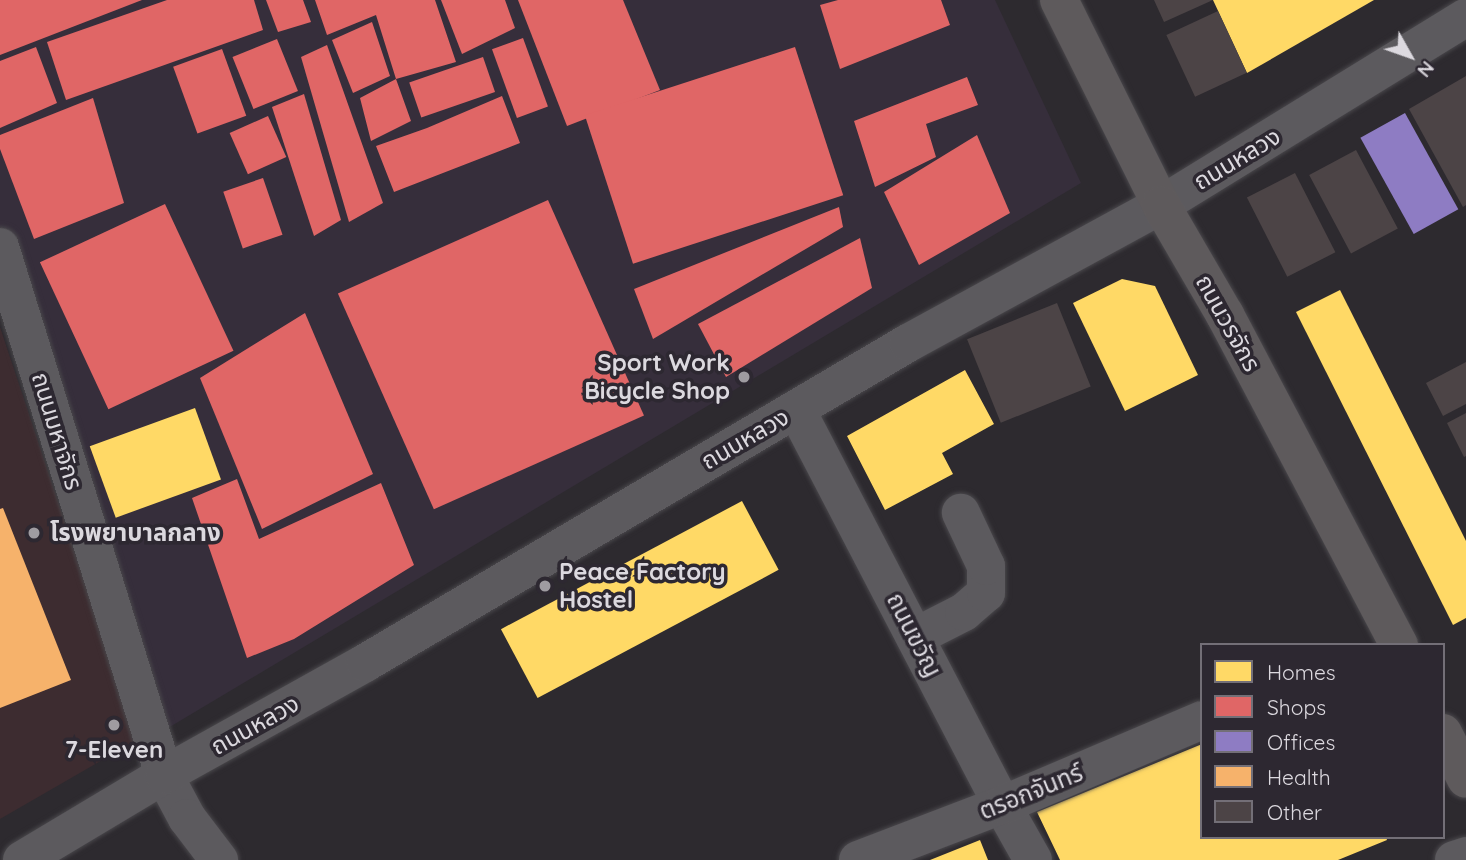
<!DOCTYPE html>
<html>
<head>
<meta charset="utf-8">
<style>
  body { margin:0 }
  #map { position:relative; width:1466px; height:860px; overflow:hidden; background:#2d2a2f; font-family:Quicksand,"Noto Sans Thai",sans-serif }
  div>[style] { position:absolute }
  .built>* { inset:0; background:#362e3b }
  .medical>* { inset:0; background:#3d2c30 }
  .homes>* { inset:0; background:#ffd966; transform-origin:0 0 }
  .shops>* { inset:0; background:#e06666; transform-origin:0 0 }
  .offices>* { inset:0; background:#8e7cc3; transform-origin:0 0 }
  .health>* { inset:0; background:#f6b26b }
  .building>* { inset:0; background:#4c4446; transform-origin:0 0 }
  .roads { filter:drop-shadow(0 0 2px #49474b) drop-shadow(0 0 2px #49474b) }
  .minor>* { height:38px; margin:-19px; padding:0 19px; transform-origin:19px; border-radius:19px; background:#5c5a5e }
  .tertiary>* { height:38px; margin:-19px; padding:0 19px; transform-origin:19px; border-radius:19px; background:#5c5a5e }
  .secondary>* { height:38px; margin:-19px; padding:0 19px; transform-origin:19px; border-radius:19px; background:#5e5a5c }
  .dots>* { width:19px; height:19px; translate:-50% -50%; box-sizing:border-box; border:4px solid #2d2831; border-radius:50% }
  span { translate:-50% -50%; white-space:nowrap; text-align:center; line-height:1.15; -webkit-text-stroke:7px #2d2831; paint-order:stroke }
  .street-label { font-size:24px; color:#dcd9df }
  .poi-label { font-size:24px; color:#dcd9df; font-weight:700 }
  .right { translate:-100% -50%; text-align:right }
  .left { translate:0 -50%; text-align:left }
  .legend { position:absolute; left:1200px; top:643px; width:245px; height:196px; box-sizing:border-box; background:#2d2831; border:2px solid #736f77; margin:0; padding:9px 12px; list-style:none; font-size:21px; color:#dcd9df }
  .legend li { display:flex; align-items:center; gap:14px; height:35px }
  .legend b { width:35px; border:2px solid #736f77 }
  .north { position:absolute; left:1375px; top:21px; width:70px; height:70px; -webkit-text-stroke:5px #2d2831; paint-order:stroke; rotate:130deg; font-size:19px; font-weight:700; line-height:28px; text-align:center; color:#dcd9df }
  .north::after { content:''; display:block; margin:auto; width:24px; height:32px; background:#dcd9df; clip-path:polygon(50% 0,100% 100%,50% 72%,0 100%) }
</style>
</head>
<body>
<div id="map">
  <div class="built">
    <div style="clip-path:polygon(0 0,995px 0,1081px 183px,168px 728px,0 231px)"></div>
  </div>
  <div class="medical">
    <div style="clip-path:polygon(0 327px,137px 740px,0 819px)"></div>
  </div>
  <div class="homes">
    <div style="clip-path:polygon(1213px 0,1374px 0,1247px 73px)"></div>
    <div style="clip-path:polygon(1122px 279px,1155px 286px,1198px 375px,1125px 411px,1073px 303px)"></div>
    <div style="clip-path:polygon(1340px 290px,1466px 541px,1466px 618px,1453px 625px,1296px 312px)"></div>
    <div style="clip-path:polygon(965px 370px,994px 424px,942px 453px,953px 474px,885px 510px,847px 436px)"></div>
    <div style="left:195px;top:408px;width:76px;height:112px;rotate:70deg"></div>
    <div style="left:742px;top:501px;width:78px;height:273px;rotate:62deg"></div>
    <div style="clip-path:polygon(1202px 744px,1202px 837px,1386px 837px,1387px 840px,1338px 860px,1060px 860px,1037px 812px)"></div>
    <div style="clip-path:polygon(980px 840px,988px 860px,930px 860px)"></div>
  </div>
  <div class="shops">
    <div style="clip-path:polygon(0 0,142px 0,0 55px)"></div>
    <div style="clip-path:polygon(167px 0,254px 0,263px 30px,66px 100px,47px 42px)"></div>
    <div style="clip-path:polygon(266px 0,303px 0,311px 22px,278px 32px)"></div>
    <div style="clip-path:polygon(315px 0,435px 0,456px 62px,396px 79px,411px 121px,371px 141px,360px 98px,396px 79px,376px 15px,327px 35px)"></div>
    <div style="clip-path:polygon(441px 0,505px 0,515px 28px,462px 54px)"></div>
    <div style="clip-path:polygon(518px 0,623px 0,660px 90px,567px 126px)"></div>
    <div style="clip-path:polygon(838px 0,941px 0,950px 25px,840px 69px,820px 5px)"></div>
    <div style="clip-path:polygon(372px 22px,390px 76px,353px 93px,332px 40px)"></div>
    <div style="left:523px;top:38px;width:73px;height:33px;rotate:70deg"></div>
    <div style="left:277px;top:39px;width:56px;height:48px;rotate:68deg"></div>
    <div style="clip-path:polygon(327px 45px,383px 203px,349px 222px,301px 57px)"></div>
    <div style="clip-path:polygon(36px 47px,57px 103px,0 128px,0 61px)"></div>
    <div style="left:795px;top:47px;width:156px;height:221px;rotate:72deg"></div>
    <div style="left:222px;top:49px;width:71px;height:52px;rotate:70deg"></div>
    <div style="left:483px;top:57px;width:37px;height:78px;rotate:71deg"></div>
    <div style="clip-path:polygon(967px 77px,978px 105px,926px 124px,936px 157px,875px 187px,854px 121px)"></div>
    <div style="clip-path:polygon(304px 94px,341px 220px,314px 236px,272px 107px)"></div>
    <div style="clip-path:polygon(502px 96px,520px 143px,394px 192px,376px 146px,427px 128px)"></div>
    <div style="clip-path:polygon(93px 98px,124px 203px,34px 239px,0 149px,0 135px)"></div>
    <div style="left:268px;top:116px;width:45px;height:42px;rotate:66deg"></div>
    <div style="clip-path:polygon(977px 135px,1010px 213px,919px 265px,884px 192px)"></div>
    <div style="left:263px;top:178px;width:60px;height:42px;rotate:71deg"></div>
    <div style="left:548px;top:200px;width:236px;height:230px;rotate:66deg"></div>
    <div style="left:165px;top:204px;width:162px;height:138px;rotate:65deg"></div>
    <div style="clip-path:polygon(839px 207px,843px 227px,653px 339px,634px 289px)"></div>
    <div style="clip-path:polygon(860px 238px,872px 288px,726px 377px,698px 324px)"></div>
    <div style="clip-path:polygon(305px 313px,373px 474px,262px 529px,200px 378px)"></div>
    <div style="clip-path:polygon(237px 479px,259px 539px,381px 483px,414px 565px,294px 639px,247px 658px,192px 498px)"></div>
  </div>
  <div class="offices">
    <div style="left:1405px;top:113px;width:110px;height:51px;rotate:61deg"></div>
  </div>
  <div class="health">
    <div style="clip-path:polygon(3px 508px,71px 680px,0 708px,0 509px)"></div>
  </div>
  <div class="building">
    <div style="clip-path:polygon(1154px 0,1213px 0,1164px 22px)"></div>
    <div style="left:1218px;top:11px;width:68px;height:57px;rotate:65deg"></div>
    <div style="clip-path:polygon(1466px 76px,1466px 205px,1463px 207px,1409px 109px)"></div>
    <div style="left:1356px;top:150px;width:89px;height:53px;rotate:62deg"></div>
    <div style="left:1295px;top:173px;width:89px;height:54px;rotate:63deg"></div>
    <div style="left:1057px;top:303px;width:90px;height:97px;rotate:68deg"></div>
    <div style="clip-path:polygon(1466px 362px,1466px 404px,1443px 416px,1426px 383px)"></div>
    <div style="clip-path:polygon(1466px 413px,1466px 456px,1464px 457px,1447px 423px)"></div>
  </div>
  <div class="roads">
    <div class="minor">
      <div style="left:0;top:247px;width:553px;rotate:72.74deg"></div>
      <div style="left:164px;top:775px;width:49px;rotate:61.9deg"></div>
      <div style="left:187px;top:818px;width:53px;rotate:52.7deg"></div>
      <div style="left:796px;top:409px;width:446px;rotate:62.5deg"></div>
      <div style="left:1002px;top:805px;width:63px;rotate:60.6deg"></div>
      <div style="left:915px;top:637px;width:55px;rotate:-27deg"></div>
      <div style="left:964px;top:612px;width:29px;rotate:-41deg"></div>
      <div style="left:986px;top:593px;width:27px;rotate:-90deg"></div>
      <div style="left:986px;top:566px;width:59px;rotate:-115.3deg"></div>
      <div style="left:858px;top:860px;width:154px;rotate:-20.9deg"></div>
      <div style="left:1002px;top:805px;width:217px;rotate:-23deg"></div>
      <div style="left:1454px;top:860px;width:13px;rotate:-18deg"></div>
    </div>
    <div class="tertiary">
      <div style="left:22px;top:860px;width:165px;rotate:-30.9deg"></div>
      <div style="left:164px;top:775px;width:230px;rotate:-29.1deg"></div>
      <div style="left:365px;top:663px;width:630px;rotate:-30.51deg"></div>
      <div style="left:908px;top:343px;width:288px;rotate:-28.6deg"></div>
      <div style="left:1161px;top:205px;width:358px;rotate:-31.6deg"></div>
    </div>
    <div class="secondary">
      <div style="left:1059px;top:0;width:229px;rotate:63.5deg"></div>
      <div style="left:1161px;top:205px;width:127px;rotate:59.8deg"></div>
      <div style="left:1225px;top:315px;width:373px;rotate:62.2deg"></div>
      <div style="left:1443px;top:733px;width:51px;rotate:63.4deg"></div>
    </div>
  </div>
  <div class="dots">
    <div style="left:744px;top:377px;background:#9f9ca1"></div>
    <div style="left:34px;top:533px;background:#9f9ca1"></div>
    <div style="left:545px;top:586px;background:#9f9ca1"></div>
    <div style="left:114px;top:725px;background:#9f9ca1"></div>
  </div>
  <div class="street-label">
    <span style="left:1237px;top:159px;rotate:-31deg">ถนนหลวง</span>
    <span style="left:1228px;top:323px;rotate:61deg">ถนนวรจักร</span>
    <span style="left:57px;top:431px;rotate:73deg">ถนนมหาจักร</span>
    <span style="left:745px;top:439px;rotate:-30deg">ถนนหลวง</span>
    <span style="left:914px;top:635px;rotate:63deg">ถนนขวัญ</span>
    <span style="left:255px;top:725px;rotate:-29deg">ถนนหลวง</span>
    <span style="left:1031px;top:792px;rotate:-22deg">ตรอกจันทร์</span>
  </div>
  <div class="poi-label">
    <span class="right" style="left:730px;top:377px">Sport Work<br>Bicycle Shop</span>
    <span class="left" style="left:50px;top:533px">โรงพยาบาลกลาง</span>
    <span class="left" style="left:559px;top:586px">Peace Factory<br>Hostel</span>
    <span style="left:114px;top:750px">7-Eleven</span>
  </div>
  <ul class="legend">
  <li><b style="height:19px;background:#ffd966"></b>Homes</li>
  <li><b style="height:19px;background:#e06666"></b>Shops</li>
  <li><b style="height:19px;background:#8e7cc3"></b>Offices</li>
  <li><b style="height:19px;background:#f6b26b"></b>Health</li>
  <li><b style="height:19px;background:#4c4446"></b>Other</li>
  </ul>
  <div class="north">N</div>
</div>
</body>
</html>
